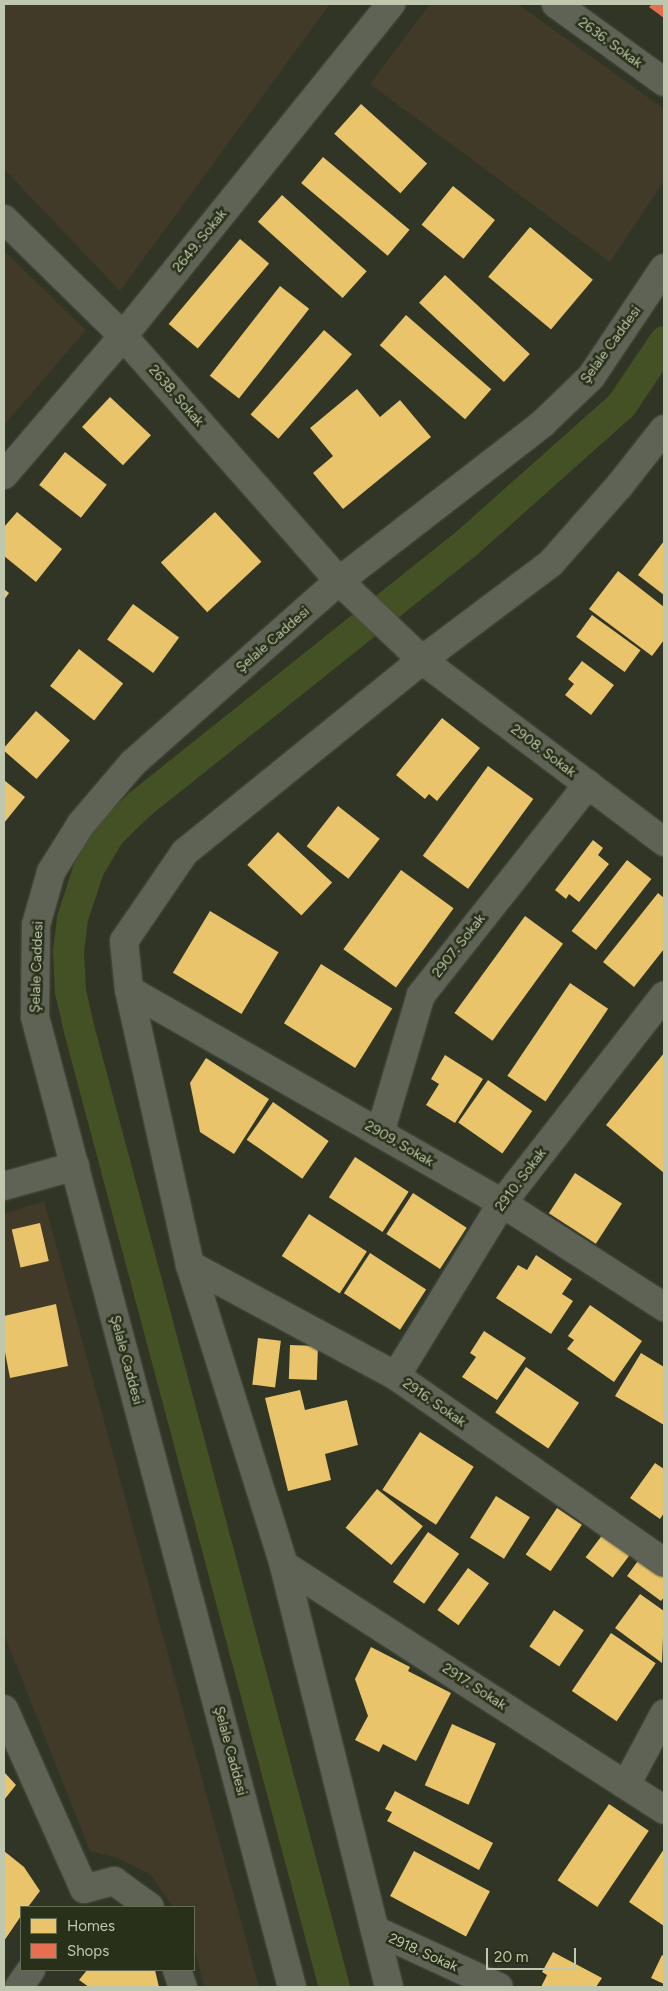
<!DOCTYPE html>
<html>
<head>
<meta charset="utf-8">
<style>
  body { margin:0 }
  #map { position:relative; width:668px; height:1991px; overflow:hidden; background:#303525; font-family:Figtree,sans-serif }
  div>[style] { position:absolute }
  .green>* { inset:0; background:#423a28 }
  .homes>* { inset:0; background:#e9c46a; transform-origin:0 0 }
  .shops>* { inset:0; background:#e76f51 }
  .canal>* { height:31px; margin:-15.5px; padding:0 15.5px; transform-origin:15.5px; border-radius:15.5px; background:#445125 }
  .roads { filter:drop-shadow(0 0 1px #4c4f44) drop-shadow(0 0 1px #4c4f44) }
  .minor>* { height:28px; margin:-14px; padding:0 14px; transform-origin:14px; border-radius:14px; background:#5e6356 }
  .tertiary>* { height:28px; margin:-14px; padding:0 14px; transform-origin:14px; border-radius:14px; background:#5e6356 }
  span { translate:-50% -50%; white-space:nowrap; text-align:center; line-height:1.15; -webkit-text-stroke:5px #293019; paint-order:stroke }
  .street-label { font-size:14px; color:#bfc8ae }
  .frame { position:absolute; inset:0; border:5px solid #bfc8ae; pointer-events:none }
  .legend { position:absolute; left:20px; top:1906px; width:175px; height:65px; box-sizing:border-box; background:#293019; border:1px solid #656d55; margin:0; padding:6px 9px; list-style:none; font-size:15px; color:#bfc8ae }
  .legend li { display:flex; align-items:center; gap:10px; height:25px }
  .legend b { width:25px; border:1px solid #656d55 }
  .scale { position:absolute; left:486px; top:1948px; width:90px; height:22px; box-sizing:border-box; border:2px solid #bfc8ae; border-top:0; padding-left:6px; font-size:15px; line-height:18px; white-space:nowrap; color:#bfc8ae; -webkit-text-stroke:4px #293019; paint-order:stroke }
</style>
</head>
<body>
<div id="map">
  <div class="green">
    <div style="clip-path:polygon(4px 4px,330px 4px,120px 291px,4px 169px)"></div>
    <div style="clip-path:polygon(430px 4px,518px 4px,664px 109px,664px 181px,610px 262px,370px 84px)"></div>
    <div style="clip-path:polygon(4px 251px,86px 330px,4px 425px)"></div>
    <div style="clip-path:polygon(44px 1201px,259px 1987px,204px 1987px,194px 1944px,194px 1907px,173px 1907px,151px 1875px,118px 1858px,90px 1851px,4px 1634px,4px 1214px)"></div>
  </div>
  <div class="homes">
    <div style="left:361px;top:104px;width:89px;height:40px;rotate:42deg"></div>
    <div style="left:323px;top:157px;width:113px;height:34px;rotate:40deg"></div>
    <div style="left:453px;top:186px;width:54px;height:50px;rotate:39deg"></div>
    <div style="left:282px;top:195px;width:114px;height:36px;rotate:42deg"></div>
    <div style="left:530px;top:227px;width:82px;height:65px;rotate:40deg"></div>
    <div style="left:240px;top:239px;width:38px;height:111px;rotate:40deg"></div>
    <div style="left:445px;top:275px;width:116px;height:38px;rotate:43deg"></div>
    <div style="left:280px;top:286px;width:37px;height:114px;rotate:38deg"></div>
    <div style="left:406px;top:315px;width:113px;height:40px;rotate:41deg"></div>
    <div style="left:324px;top:330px;width:37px;height:112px;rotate:41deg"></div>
    <div style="clip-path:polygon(357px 389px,380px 417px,400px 400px,431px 437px,343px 509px,313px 473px,333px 456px,310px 428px)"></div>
    <div style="left:110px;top:397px;width:56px;height:41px;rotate:43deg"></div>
    <div style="left:65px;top:452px;width:53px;height:42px;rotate:38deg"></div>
    <div style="clip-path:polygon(17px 512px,62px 549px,36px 582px,4px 556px,4px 527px)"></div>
    <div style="left:215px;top:512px;width:68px;height:74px;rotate:47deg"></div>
    <div style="clip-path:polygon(664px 541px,664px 595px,638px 575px)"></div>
    <div style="clip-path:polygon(618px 571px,664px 607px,664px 640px,652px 656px,589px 609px)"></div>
    <div style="clip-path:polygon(4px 589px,9px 593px,4px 600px)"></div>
    <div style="left:133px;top:604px;width:57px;height:44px;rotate:36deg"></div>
    <div style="left:592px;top:615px;width:60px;height:27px;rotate:36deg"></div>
    <div style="left:79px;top:649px;width:56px;height:47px;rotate:38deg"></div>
    <div style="clip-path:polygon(582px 661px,614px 685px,591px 715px,565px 695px,574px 684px,568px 679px)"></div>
    <div style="left:36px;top:711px;width:45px;height:51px;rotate:41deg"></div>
    <div style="clip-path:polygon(442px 718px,480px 748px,437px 801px,429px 794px,425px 799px,396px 775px)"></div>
    <div style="left:488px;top:766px;width:56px;height:111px;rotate:36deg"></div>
    <div style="clip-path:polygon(4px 780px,25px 797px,4px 823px)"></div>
    <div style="left:338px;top:806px;width:53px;height:51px;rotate:38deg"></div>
    <div style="left:278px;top:832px;width:74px;height:45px;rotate:43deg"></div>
    <div style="clip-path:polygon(593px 840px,603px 848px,598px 855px,609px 864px,579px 902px,569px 894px,566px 899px,555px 890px)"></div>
    <div style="left:627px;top:860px;width:31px;height:90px;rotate:38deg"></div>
    <div style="left:401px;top:870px;width:65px;height:98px;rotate:36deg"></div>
    <div style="clip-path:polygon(658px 893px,664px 898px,664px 949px,634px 987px,603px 962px)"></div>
    <div style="left:210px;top:911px;width:80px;height:72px;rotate:31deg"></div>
    <div style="left:525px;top:916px;width:47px;height:120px;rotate:36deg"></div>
    <div style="left:321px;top:964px;width:84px;height:70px;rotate:32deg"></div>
    <div style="left:570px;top:983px;width:46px;height:112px;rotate:34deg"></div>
    <div style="clip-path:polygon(664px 1053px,664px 1173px,606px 1125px)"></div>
    <div style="clip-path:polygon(445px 1055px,483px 1079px,455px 1123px,426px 1105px,439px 1084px,431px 1079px)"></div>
    <div style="clip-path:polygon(206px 1058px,269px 1099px,234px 1154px,200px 1132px,190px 1083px)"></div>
    <div style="left:488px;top:1080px;width:54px;height:52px;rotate:35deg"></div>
    <div style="left:273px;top:1102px;width:68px;height:46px;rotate:35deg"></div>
    <div style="left:355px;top:1157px;width:64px;height:48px;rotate:33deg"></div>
    <div style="left:575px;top:1173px;width:56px;height:48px;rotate:33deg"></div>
    <div style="left:413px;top:1193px;width:64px;height:49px;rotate:33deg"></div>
    <div style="left:309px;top:1214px;width:69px;height:50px;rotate:33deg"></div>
    <div style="left:40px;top:1223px;width:39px;height:29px;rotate:77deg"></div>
    <div style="left:370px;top:1253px;width:67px;height:48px;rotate:33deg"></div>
    <div style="clip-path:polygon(536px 1255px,572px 1279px,562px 1294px,573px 1301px,551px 1334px,496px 1298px,518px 1265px,527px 1270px)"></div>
    <div style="clip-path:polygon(56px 1304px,68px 1366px,10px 1378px,4px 1347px,4px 1316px)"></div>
    <div style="clip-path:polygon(590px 1305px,642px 1341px,614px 1382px,567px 1349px,574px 1340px,568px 1336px)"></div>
    <div style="clip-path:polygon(484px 1331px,526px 1358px,497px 1400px,462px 1377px,476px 1357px,470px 1353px)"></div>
    <div style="left:258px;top:1338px;width:23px;height:47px;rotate:7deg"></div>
    <div style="left:290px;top:1345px;width:28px;height:34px;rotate:2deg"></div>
    <div style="clip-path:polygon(641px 1353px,664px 1367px,664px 1425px,615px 1396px)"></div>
    <div style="left:526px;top:1367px;width:64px;height:55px;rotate:34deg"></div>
    <div style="clip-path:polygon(300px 1390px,305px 1410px,347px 1400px,358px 1445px,325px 1454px,331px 1480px,288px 1491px,265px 1398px)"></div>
    <div style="left:420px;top:1432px;width:64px;height:69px;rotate:33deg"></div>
    <div style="clip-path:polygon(655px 1463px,664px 1469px,664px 1513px,660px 1519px,630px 1498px)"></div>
    <div style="left:377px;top:1489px;width:59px;height:50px;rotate:39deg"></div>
    <div style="left:496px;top:1496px;width:40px;height:49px;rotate:32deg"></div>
    <div style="left:557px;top:1508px;width:30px;height:56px;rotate:34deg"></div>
    <div style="left:606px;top:1530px;width:34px;height:34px;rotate:37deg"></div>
    <div style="left:428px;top:1532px;width:38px;height:61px;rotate:35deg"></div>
    <div style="clip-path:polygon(645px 1551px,664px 1565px,664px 1597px,661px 1601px,627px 1576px)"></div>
    <div style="left:468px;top:1568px;width:26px;height:52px;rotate:36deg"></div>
    <div style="clip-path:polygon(640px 1594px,664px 1611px,662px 1663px,615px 1628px)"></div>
    <div style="left:554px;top:1610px;width:36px;height:44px;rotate:34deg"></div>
    <div style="left:611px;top:1633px;width:54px;height:70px;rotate:34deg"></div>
    <div style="clip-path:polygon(371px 1647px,410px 1667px,408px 1671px,451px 1693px,416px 1761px,383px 1744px,379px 1752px,355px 1740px,368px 1716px,355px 1679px)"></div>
    <div style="left:452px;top:1724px;width:48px;height:67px;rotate:24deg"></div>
    <div style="clip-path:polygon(5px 1773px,16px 1785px,4px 1800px,4px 1773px)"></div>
    <div style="clip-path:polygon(395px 1791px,493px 1843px,479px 1870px,387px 1821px,392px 1812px,385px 1809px)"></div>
    <div style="left:609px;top:1804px;width:48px;height:92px;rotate:34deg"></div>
    <div style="clip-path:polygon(664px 1849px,664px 1926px,629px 1902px)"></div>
    <div style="clip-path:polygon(4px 1851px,24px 1867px,40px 1891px,28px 1907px,21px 1907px,21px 1916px,4px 1941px)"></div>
    <div style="left:414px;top:1851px;width:86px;height:51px;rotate:28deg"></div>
    <div style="clip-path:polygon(553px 1952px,602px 1978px,596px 1987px,541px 1987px,547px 1975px,542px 1972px)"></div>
    <div style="clip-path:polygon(662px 1955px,664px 1956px,664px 1984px,651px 1978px)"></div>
    <div style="clip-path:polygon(87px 1970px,155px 1970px,159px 1987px,89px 1987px,79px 1980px)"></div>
  </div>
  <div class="shops">
    <div style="clip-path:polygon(652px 4px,664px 4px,664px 18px,649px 7px)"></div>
  </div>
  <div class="canal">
    <div style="left:334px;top:1987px;width:990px;rotate:-104.92deg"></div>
    <div style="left:79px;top:1030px;width:39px;rotate:-103deg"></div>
    <div style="left:70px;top:992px;width:41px;rotate:-92.8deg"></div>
    <div style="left:68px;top:951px;width:33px;rotate:-83deg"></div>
    <div style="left:72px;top:918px;width:52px;rotate:-71.9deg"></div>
    <div style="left:88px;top:869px;width:42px;rotate:-59.7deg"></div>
    <div style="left:109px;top:833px;width:42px;rotate:-44deg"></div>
    <div style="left:139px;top:804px;width:420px;rotate:-38.6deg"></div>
    <div style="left:467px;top:542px;width:206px;rotate:-41.7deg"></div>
    <div style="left:621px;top:405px;width:77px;rotate:-56.1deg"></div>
  </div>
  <div class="roads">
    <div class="minor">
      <div style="left:556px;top:4px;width:133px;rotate:35.8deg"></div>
      <div style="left:4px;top:219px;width:167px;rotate:44.5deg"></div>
      <div style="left:123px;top:336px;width:327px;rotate:48.6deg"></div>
      <div style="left:339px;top:581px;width:115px;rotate:43.6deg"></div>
      <div style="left:422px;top:660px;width:303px;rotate:36.9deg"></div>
      <div style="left:4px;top:475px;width:183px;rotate:-49.4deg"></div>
      <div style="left:123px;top:336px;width:427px;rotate:-51.1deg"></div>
      <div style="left:129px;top:990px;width:430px;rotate:29.7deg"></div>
      <div style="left:502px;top:1203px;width:193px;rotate:32.7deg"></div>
      <div style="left:380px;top:1133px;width:144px;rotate:-73.5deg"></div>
      <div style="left:421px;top:995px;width:269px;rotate:-51.6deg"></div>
      <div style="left:4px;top:1186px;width:74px;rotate:-15.7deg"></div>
      <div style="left:190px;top:1265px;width:234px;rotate:28.3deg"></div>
      <div style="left:396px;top:1376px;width:326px;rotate:34.8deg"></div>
      <div style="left:396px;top:1376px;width:203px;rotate:-58.5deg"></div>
      <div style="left:502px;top:1203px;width:263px;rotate:-52deg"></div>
      <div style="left:284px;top:1565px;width:452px;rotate:32.8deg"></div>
      <div style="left:4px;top:1709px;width:197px;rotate:66deg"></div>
      <div style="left:626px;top:1785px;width:81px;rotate:-61.8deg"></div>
      <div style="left:84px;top:1889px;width:31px;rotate:-15deg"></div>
      <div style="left:114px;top:1881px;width:44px;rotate:35.8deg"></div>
      <div style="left:375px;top:1930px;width:136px;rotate:24.7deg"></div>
      <div style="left:177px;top:1970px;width:18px;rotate:71deg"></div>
      <div style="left:19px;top:1987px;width:21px;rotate:-55deg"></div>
    </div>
    <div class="tertiary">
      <div style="left:292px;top:1987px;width:1003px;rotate:-104.84deg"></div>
      <div style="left:35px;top:1017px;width:92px;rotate:-89.4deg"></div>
      <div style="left:36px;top:925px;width:55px;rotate:-74.2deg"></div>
      <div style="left:51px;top:872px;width:57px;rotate:-58deg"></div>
      <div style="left:81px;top:824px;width:80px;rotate:-49.6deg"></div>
      <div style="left:133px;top:763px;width:275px;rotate:-41.5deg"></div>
      <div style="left:339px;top:581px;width:257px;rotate:-37.7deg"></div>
      <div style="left:542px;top:424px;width:68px;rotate:-43.8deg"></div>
      <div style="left:591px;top:377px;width:131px;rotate:-56.2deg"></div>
      <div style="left:389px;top:1987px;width:435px;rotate:-104deg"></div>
      <div style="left:284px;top:1565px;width:314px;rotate:-107.4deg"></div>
      <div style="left:190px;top:1265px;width:282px;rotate:-102.5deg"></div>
      <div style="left:129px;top:990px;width:49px;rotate:-95.8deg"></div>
      <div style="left:124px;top:941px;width:108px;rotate:-55.6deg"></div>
      <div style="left:185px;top:852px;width:305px;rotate:-39deg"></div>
      <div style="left:422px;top:660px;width:161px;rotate:-36.9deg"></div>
      <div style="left:551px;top:563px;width:104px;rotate:-48.5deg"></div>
      <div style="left:620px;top:485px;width:71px;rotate:-51.8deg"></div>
    </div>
  </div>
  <div class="street-label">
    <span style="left:610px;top:43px;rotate:36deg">2636. Sokak</span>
    <span style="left:200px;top:241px;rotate:-51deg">2649. Sokak</span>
    <span style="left:611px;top:345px;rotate:-54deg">Şelale Caddesi</span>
    <span style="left:176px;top:396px;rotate:49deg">2638. Sokak</span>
    <span style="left:273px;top:640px;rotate:-41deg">Şelale Caddesi</span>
    <span style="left:543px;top:751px;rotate:37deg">2908. Sokak</span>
    <span style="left:459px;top:946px;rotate:-52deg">2907. Sokak</span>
    <span style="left:37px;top:967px;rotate:-88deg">Şelale Caddesi</span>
    <span style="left:399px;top:1144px;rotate:30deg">2909. Sokak</span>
    <span style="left:521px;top:1180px;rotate:-53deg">2910. Sokak</span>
    <span style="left:126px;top:1360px;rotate:75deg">Şelale Caddesi</span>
    <span style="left:434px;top:1403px;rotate:35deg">2916. Sokak</span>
    <span style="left:474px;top:1687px;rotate:33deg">2917. Sokak</span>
    <span style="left:230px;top:1751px;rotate:75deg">Şelale Caddesi</span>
    <span style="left:423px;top:1953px;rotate:24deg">2918. Sokak</span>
  </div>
  <div class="frame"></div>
  <ul class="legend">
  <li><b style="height:14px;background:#e9c46a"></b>Homes</li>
  <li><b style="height:14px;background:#e76f51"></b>Shops</li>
  </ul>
  <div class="scale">20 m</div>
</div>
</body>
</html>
